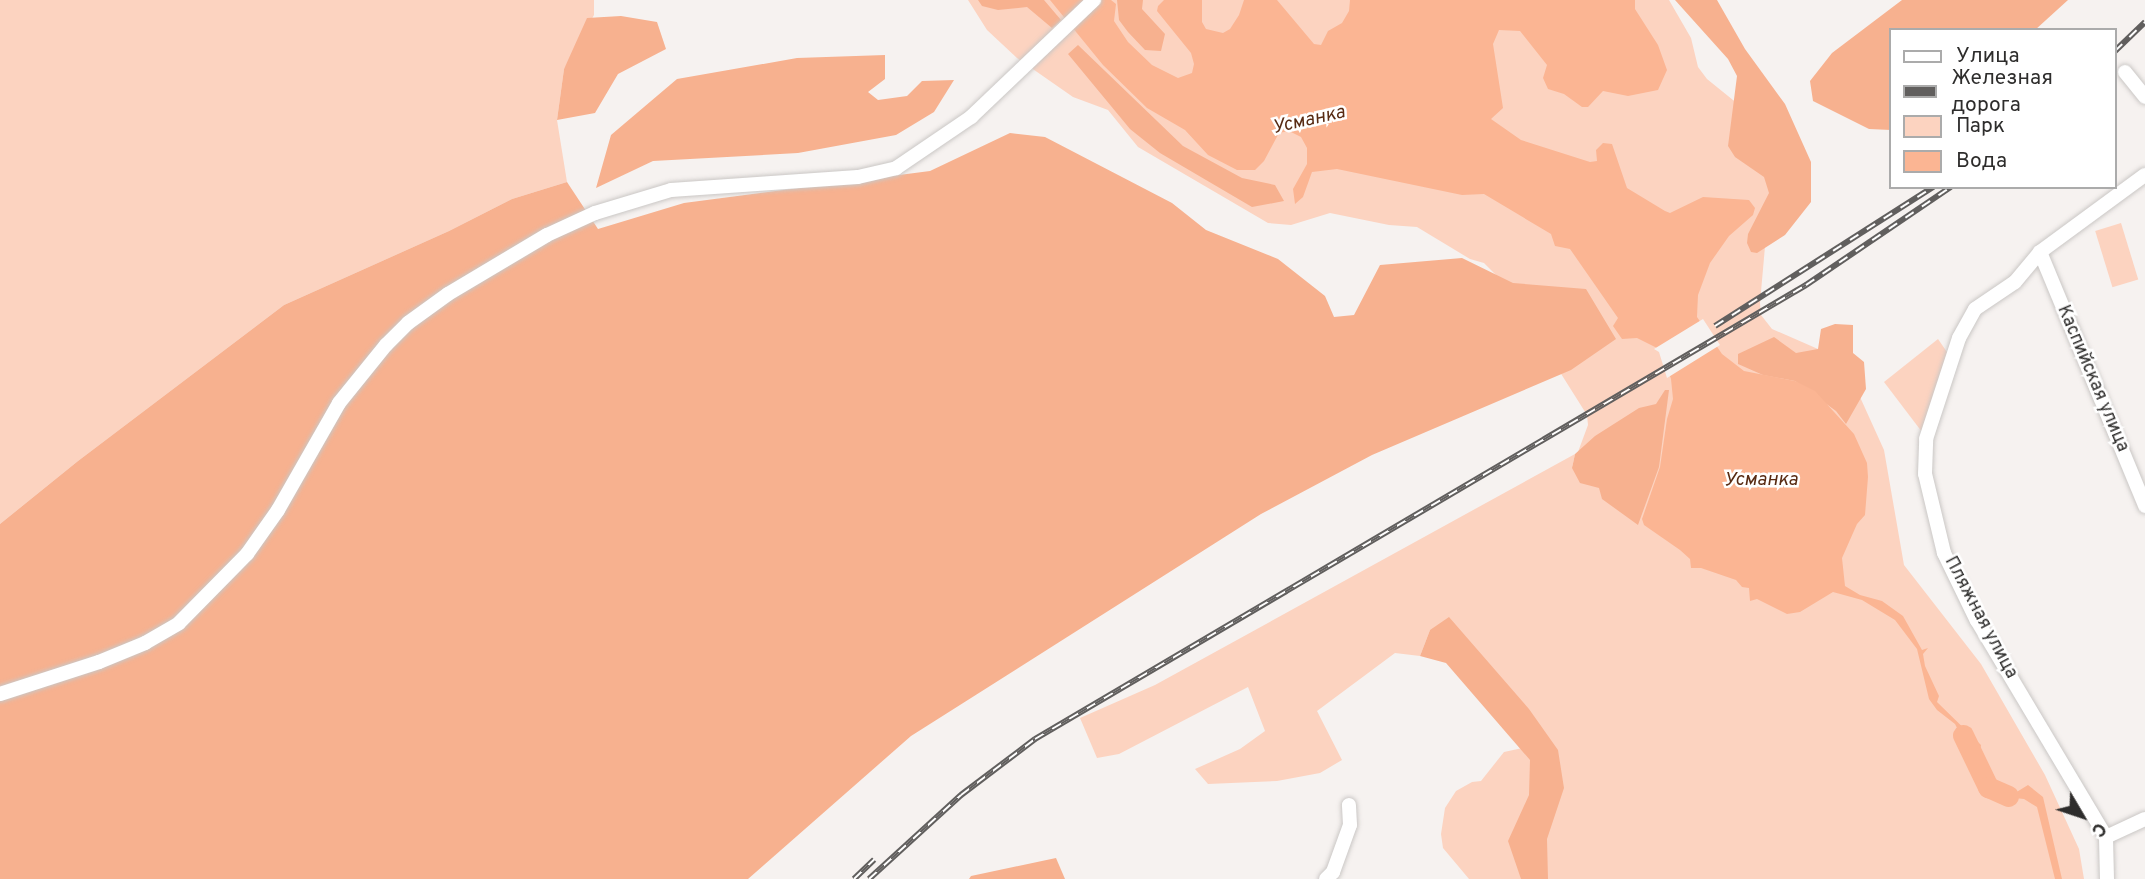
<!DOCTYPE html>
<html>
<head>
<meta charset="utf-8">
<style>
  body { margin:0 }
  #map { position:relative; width:2145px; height:879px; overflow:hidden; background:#f6f2f0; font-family:Overpass,sans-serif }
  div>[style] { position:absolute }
  .green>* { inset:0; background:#fcd3c0; transform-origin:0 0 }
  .forest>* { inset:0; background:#f7b18f }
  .water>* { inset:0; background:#fbb593 }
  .pier>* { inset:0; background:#f6f2f0 }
  .river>* { height:21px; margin:-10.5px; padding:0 10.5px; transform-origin:10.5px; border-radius:10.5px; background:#fbb593 }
  .roads { filter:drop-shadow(0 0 2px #cac7c5) drop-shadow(0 0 2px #cac7c5) }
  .minor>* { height:14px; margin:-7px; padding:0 7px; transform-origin:7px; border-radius:7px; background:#fff }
  .rail>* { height:6px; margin-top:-3px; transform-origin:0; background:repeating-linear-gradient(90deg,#fff 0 10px,#615f5e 0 20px); box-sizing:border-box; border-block:2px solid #615f5e }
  span { translate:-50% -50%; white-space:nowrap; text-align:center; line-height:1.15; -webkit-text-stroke:5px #fff; paint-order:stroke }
  .street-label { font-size:18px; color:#2e2d2c }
  .water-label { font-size:19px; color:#582b13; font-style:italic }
  .legend { position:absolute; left:1889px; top:28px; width:228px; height:161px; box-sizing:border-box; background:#fff; border:2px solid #ababab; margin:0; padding:9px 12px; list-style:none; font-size:21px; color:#2e2d2c }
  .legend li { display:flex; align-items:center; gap:14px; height:35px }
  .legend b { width:35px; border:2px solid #ababab }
  .north { position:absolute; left:2047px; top:781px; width:70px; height:70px; -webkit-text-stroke:5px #fff; paint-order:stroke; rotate:129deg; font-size:19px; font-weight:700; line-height:28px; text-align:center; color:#2e2d2c }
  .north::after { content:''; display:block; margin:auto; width:24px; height:32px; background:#2e2d2c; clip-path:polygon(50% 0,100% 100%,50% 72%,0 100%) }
</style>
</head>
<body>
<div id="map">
  <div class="green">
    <div style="clip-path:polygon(0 0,594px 0,594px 15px,564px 69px,557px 120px,567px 182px,512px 199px,449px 231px,284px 305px,78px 461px,0 524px)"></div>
    <div style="clip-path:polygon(968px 0,1669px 0,1691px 38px,1698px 67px,1707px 79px,1775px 134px,1760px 303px,1761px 315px,1772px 329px,1818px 349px,1855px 386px,1884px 450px,1904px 565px,1981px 664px,2045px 775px,2079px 849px,2084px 879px,1469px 879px,1443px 848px,1441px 834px,1445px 808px,1456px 791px,1472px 782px,1481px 781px,1504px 752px,1532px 746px,1430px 630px,1420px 656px,1395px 653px,1317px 711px,1342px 760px,1320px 773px,1277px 781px,1208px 784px,1195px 769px,1240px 749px,1265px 731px,1248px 687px,1119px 754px,1097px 758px,1080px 718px,1155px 685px,1575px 454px,1572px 468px,1588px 425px,1587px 415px,1558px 369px,1496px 275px,1484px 263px,1470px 259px,1417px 227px,1389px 225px,1330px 213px,1291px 225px,1268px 223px,1138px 147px,1108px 110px,1073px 97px,1017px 58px,987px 30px)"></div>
    <div style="left:2121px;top:223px;width:59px;height:27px;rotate:73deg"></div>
    <div style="clip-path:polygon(1938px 339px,1949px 355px,1922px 432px,1884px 382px)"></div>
  </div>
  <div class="forest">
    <div style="clip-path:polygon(978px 0,1044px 0,1061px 20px,1052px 28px,1027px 7px,998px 10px,982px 6px)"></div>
    <div style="clip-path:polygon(1117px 0,1143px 0,1142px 9px,1165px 34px,1161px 51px,1145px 50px,1128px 32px,1119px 20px)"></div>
    <div style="clip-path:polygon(1675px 0,1717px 0,1745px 49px,1785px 104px,1811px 162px,1811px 202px,1785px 235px,1757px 253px,1751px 252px,1747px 243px,1748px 234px,1769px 193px,1764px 177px,1735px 157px,1728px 146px,1737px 76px,1728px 59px)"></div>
    <div style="clip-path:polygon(1902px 0,2068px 0,2035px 30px,1891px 30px,1891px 130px,1869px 129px,1813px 101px,1810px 81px,1832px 53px)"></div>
    <div style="clip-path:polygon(621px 16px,657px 22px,666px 49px,618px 74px,595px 113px,557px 120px,564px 69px,587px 18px)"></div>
    <div style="clip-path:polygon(1078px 45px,1183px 146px,1242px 178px,1275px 185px,1284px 201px,1252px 207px,1160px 153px,1130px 129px,1068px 54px)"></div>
    <div style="clip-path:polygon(885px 55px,885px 79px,868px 92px,878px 100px,907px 96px,922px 81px,954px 80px,934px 112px,896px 135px,798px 153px,653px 161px,596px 188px,611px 135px,677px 79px,797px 58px)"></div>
    <div style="clip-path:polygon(1010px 133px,1045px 137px,1172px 203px,1206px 230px,1278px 259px,1325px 296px,1334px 317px,1354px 315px,1380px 265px,1462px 258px,1513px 283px,1586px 289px,1616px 339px,1571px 370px,1372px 455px,1261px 514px,911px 736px,748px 879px,0 879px,0 524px,78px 461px,284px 305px,449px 231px,512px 199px,567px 182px,598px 229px,684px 203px,930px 171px)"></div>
    <div style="clip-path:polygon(1835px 324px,1853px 325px,1853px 353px,1864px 362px,1866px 389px,1846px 424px,1836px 411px,1795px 381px,1763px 375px,1738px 364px,1738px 354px,1774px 337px,1796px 353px,1818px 349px,1821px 329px)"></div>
    <div style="clip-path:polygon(1665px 390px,1669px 390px,1659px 467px,1638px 525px,1602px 499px,1599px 488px,1580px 483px,1572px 468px,1575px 454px,1595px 436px,1639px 408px,1656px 404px)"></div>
    <div style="clip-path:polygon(1449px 617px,1529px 709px,1558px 750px,1564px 788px,1547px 839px,1548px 879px,1521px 879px,1508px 841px,1529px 795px,1530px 760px,1446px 663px,1420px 656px,1430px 630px)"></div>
    <div style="clip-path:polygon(1056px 858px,1065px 879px,969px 879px,971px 876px)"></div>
  </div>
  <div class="water">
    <div style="clip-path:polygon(1050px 0,1111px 0,1116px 4px,1114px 21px,1128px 42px,1152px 65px,1178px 78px,1192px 73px,1194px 64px,1191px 53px,1157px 11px,1158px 6px,1164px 0,1202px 0,1202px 22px,1206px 29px,1223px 33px,1230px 29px,1239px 15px,1244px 0,1277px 0,1314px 44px,1321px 45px,1328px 31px,1342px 23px,1349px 11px,1350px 0,1635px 0,1635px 9px,1658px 45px,1667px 70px,1658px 90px,1628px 96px,1603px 91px,1588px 107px,1582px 107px,1564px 94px,1548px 89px,1543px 78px,1547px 65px,1520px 31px,1499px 30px,1493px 44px,1503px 108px,1491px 119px,1521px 140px,1590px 162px,1597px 161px,1596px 150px,1603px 143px,1612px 144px,1627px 188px,1665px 211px,1670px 213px,1703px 197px,1749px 200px,1755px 208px,1753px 215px,1729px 236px,1710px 263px,1698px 295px,1697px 317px,1722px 354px,1744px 371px,1795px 381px,1815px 391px,1854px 434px,1867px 463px,1868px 477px,1865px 515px,1857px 524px,1842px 558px,1845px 586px,1860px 595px,1882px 601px,1903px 616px,1922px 650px,1928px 648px,1923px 654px,1925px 666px,1939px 696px,1937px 702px,1981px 745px,1978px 763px,1984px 775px,1991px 782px,2015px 793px,2028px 785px,2043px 797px,2062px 879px,2055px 879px,2037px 807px,2024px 799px,2005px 797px,1989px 790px,1955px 724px,1937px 710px,1929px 699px,1917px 649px,1895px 620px,1862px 600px,1833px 592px,1800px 612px,1787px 614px,1757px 599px,1750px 601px,1749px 588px,1742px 587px,1736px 580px,1701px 568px,1691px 568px,1690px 559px,1680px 550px,1644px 525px,1642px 519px,1660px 467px,1667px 419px,1673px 399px,1671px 379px,1661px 350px,1637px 338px,1622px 339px,1613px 326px,1618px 318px,1570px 249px,1555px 246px,1551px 234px,1484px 194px,1462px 195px,1337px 169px,1312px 172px,1303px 197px,1295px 204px,1293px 189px,1307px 164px,1307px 148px,1301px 137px,1289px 131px,1279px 133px,1264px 161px,1255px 170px,1237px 170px,1208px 155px,1185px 130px,1147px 108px,1103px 65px)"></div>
  </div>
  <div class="pier">
    <div style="clip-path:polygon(1703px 319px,1720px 345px,1667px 378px,1659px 352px,1654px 349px)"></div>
  </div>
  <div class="river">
    <div style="left:1963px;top:735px;width:58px;rotate:64.3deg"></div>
    <div style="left:1988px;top:787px;width:22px;rotate:24deg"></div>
  </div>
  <div class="roads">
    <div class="minor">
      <div style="left:2125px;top:72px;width:32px;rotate:51deg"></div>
      <div style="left:2040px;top:252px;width:275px;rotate:67.5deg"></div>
      <div style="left:0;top:694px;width:104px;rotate:-17.9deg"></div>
      <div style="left:99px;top:662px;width:50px;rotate:-22.4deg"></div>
      <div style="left:145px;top:643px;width:39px;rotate:-30deg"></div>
      <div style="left:179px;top:623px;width:97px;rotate:-45.4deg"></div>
      <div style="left:247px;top:554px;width:54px;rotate:-54.8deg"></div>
      <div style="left:278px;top:510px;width:123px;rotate:-60.3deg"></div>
      <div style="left:339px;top:403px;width:75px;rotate:-51deg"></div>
      <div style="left:386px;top:345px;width:31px;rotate:-45deg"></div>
      <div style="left:408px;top:323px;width:49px;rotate:-35.9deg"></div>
      <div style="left:448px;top:294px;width:115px;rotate:-30.8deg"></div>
      <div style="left:547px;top:235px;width:53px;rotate:-24.6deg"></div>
      <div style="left:595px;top:213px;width:79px;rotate:-16.8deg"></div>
      <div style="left:671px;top:190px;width:187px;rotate:-4deg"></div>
      <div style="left:858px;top:177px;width:39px;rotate:-13deg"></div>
      <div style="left:896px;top:168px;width:91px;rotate:-34.2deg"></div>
      <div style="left:971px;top:117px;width:170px;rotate:-43.6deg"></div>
      <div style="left:2106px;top:837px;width:43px;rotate:-24.8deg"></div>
      <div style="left:1326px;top:879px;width:10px;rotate:-45deg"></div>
      <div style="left:1333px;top:872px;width:50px;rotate:-70.1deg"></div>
      <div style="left:1350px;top:825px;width:20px;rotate:-93deg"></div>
      <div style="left:2107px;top:879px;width:42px;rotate:-91.4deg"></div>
      <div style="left:2106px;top:837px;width:252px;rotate:-120.8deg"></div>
      <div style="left:1977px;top:621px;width:76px;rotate:-115.9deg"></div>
      <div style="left:1944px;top:553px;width:81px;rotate:-103.5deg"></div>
      <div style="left:1925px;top:474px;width:35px;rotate:-88deg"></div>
      <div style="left:1926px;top:439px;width:106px;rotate:-71.9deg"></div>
      <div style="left:1959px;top:338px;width:33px;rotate:-61deg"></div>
      <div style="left:1975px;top:309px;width:48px;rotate:-34deg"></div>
      <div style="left:2015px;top:282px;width:39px;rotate:-50deg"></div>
      <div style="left:2040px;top:252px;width:130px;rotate:-36.3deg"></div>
    </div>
  </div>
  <div class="rail">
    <div style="left:2115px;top:51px;width:42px;rotate:-44deg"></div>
    <div style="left:1715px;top:326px;width:259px;rotate:-32.5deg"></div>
    <div style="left:854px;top:879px;width:28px;rotate:-44deg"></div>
    <div style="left:869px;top:879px;width:125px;rotate:-42.4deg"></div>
    <div style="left:961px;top:795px;width:93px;rotate:-37.1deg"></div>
    <div style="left:1035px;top:739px;width:895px;rotate:-30.49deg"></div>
    <div style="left:1806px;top:285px;width:175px;rotate:-34.1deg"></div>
  </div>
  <div class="street-label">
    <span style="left:2092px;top:379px;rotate:67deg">Каспийская улица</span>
    <span style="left:1980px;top:618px;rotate:62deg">Пляжная улица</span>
  </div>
  <div class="water-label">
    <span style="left:1309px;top:121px;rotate:-13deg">Усманка</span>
    <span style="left:1761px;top:481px">Усманка</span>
  </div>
  <ul class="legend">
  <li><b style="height:9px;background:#fff"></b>Улица</li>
  <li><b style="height:9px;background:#615f5e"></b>Железная дорога</li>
  <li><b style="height:19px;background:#fcd3c0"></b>Парк</li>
  <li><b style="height:19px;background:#fbb593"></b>Вода</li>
  </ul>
  <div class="north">С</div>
</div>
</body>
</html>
